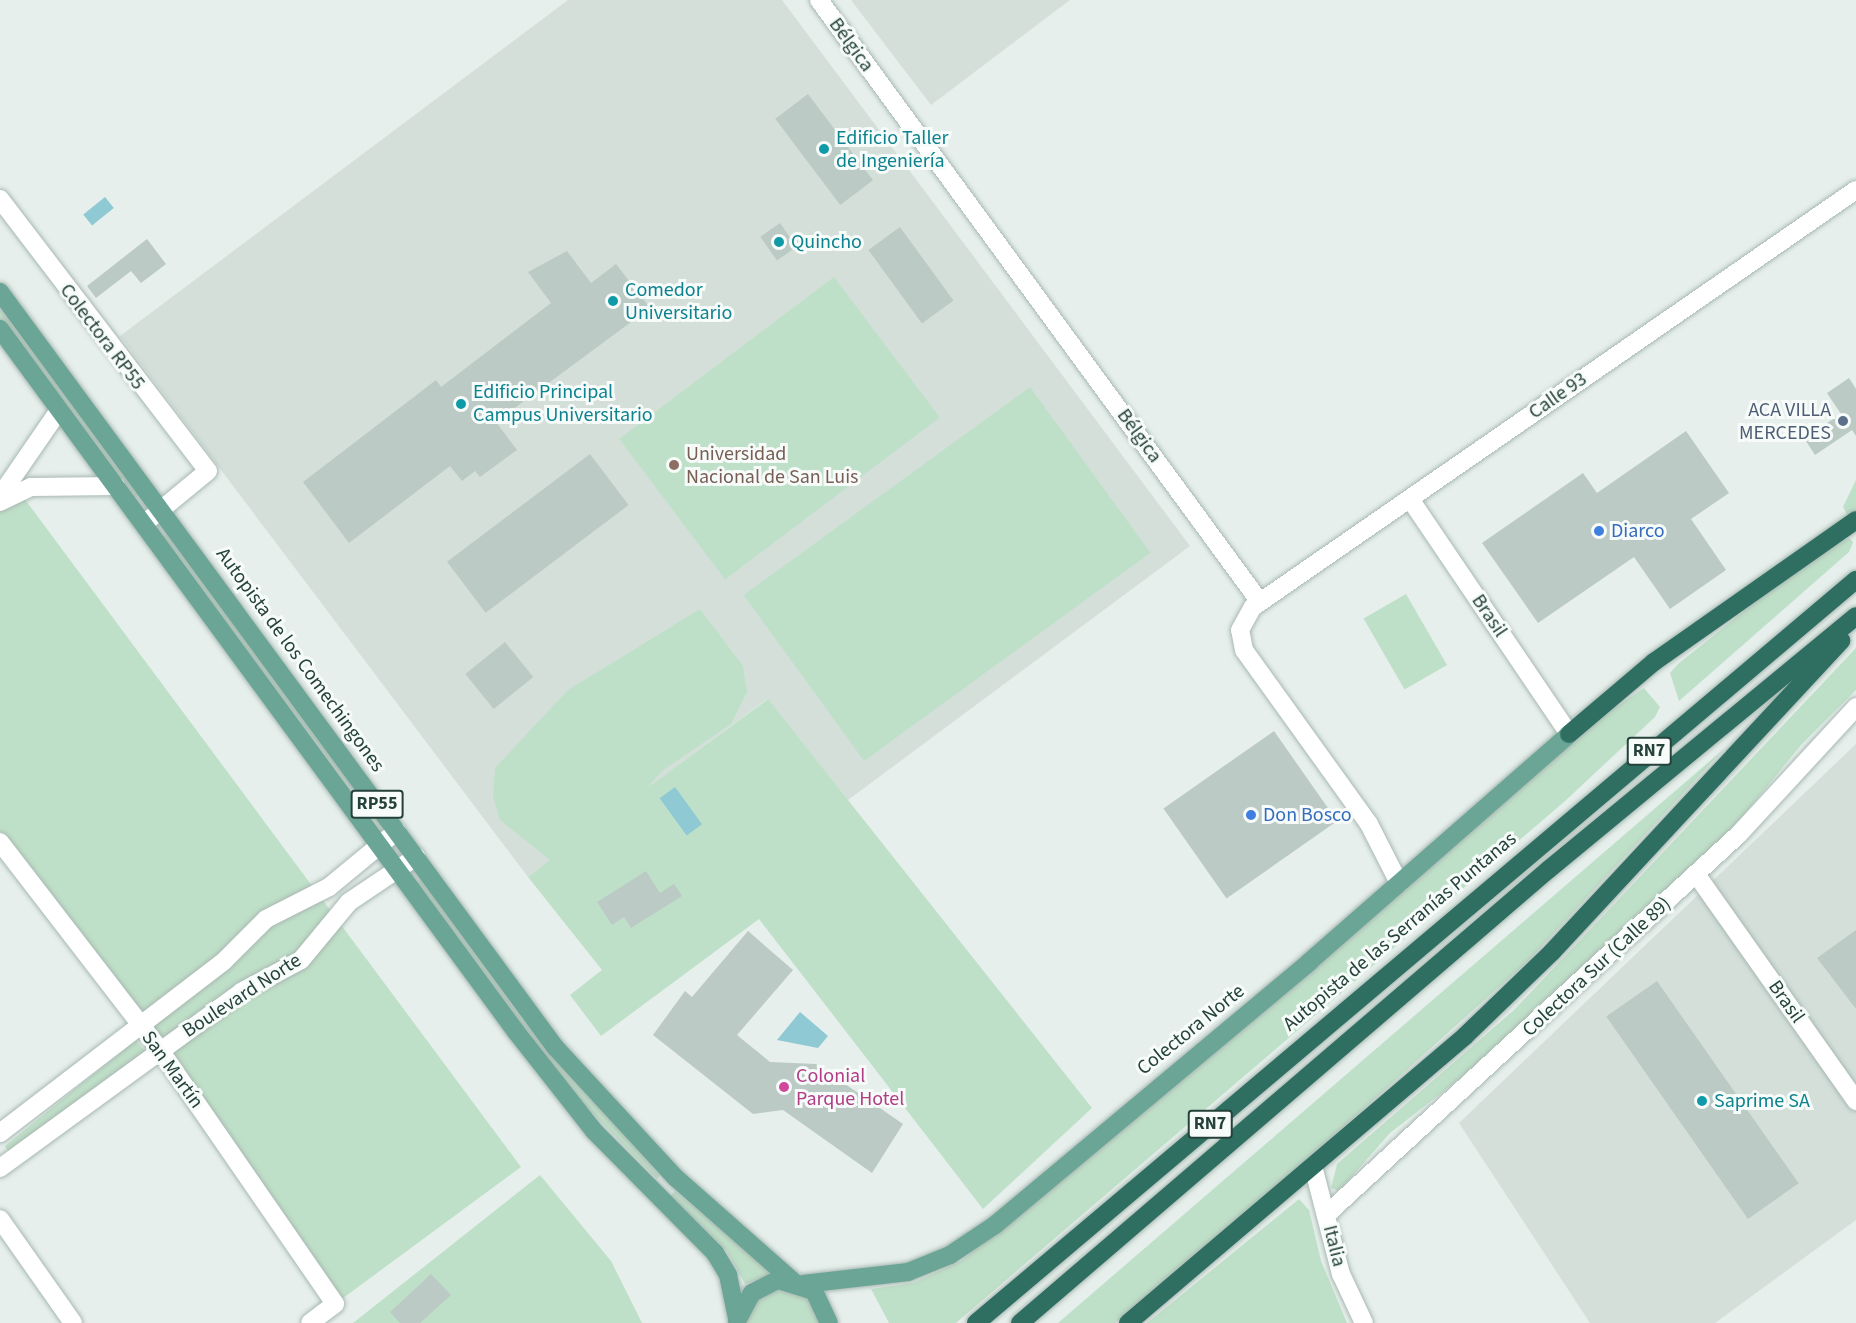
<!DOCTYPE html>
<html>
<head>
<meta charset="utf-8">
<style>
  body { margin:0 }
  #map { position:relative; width:1856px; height:1323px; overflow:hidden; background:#e6efeb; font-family:"Source Sans 3",sans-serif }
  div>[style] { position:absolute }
  .built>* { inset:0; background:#d4dfda }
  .green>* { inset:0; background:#bfe0c8; transform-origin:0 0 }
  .water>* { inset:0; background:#8ec9d4; transform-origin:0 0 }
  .building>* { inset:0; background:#bbcac4; transform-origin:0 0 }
  .roads { filter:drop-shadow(0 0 2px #a8b8b2) drop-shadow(0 0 2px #a8b8b2) }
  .street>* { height:18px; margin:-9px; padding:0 9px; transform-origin:9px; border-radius:9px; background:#fff }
  .primary>* { height:18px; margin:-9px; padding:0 9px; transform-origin:9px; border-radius:9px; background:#6aa596 }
  .highway>* { height:18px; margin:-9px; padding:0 9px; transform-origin:9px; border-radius:9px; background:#2f6f62 }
  .dots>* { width:16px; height:16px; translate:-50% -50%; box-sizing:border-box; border:3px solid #f7fbf9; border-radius:50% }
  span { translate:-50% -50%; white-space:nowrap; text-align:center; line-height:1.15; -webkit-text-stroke:6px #f7fbf9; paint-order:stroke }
  .shield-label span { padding:2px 4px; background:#f7fbf9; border:2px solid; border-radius:4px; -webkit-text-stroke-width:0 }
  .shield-label { font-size:18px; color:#24423a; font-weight:700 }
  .street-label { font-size:20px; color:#24423a }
  .culture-label { font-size:20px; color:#0d838f }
  .left { translate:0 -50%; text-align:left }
  .service-label { font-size:20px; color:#4e5e75 }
  .right { translate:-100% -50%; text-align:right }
  .education-label { font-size:20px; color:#785e54 }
  .shop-label { font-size:20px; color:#366cbe }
  .hotel-label { font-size:20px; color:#b23c85 }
</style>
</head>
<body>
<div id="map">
  <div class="built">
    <div style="clip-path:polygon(568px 0,782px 0,1190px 546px,848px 800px,767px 699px,528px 877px,120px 336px)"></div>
    <div style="clip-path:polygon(851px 0,1070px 0,931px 105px)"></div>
    <div style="clip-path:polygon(1856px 744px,1856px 1220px,1715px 1323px,1590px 1323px,1459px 1123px)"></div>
  </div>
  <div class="green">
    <div style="left:834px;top:277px;width:176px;height:269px;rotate:53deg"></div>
    <div style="left:0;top:309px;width:232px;height:10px;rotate:53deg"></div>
    <div style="left:1030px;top:387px;width:205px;height:354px;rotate:54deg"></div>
    <div style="clip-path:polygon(1856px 480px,1856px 510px,1848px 516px,1843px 507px)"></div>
    <div style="clip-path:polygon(18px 490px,521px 1167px,335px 1304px,0 842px,0 503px)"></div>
    <div style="left:167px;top:534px;width:362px;height:6px;rotate:53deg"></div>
    <div style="clip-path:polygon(1849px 538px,1853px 542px,1849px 552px,1679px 701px,1670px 673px,1678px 664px,1807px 561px)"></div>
    <div style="left:1406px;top:594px;width:82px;height:49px;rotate:60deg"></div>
    <div style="clip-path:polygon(700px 609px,743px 666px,747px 692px,731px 724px,662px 771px,647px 788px,768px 699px,1092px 1108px,983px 1209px,759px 919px,601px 1036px,570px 995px,602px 970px,528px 877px,550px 860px,500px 820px,493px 797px,495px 768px,568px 690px)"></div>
    <div style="clip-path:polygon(1856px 648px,1856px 690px,1801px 745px,1729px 833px,1489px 1056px,1390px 1133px,1339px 1191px,1331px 1188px,1337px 1164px,1514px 1010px)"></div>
    <div style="clip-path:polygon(1644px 688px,1660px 707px,1655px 717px,1564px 802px,956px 1323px,889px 1323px,871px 1289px,913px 1283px,961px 1261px,1597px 720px)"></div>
    <div style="clip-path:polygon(1725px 748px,1528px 961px,1237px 1222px,1115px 1323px,1058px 1323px)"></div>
    <div style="clip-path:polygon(422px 879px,524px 1022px,660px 1176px,657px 1179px,576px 1096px,416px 882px)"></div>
    <div style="left:136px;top:1040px;width:14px;height:169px;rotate:51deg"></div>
    <div style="clip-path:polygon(540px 1175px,611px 1261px,642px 1323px,353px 1323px)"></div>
    <div style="clip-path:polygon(675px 1191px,700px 1212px,776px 1274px,745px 1284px,727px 1251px,671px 1195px)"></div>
    <div style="clip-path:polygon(1299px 1199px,1309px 1210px,1321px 1261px,1347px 1323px,1147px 1323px)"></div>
    <div style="clip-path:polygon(782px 1289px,806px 1297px,820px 1323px,746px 1323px,759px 1297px)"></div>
  </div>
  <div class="water">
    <div style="left:105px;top:197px;width:14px;height:28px;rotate:51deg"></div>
    <div style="left:675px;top:787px;width:46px;height:19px;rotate:54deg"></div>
    <div style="clip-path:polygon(800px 1012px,828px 1036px,818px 1048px,777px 1040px)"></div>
  </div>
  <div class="building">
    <div style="left:808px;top:94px;width:108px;height:41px;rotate:53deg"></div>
    <div style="left:780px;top:223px;width:29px;height:24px;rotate:55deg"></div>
    <div style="left:900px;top:227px;width:91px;height:39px;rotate:54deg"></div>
    <div style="clip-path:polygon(147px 239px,166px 264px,141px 283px,131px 271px,96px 298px,87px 286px)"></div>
    <div style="clip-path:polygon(567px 251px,591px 283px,616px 264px,650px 308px,496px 422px,517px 450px,480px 477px,475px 471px,462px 481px,450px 466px,349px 543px,303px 482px,436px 380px,441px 387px,551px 303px,528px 272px)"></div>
    <div style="clip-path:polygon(1849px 378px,1856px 389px,1856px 436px,1852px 430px,1815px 455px,1804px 438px,1841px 414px,1827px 393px)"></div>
    <div style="clip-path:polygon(1686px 431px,1729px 493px,1691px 519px,1726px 570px,1670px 609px,1634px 557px,1538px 623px,1482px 543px,1583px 473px,1597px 493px)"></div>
    <div style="left:590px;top:454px;width:64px;height:179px;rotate:53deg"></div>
    <div style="left:505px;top:642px;width:45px;height:51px;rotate:51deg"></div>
    <div style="left:1274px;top:731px;width:110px;height:135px;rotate:55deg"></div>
    <div style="clip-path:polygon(646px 871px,660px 893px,674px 884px,682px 896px,631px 928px,624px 917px,612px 925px,597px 902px)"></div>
    <div style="clip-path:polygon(1856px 930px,1856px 1009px,1817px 958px)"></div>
    <div style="clip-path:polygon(748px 931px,793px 970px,737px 1035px,770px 1062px,816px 1064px,903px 1124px,872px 1173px,783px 1110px,753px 1114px,653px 1035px,685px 991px,692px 997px)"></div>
    <div style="left:1657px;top:981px;width:247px;height:62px;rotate:55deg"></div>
    <div style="clip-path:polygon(431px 1274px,451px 1295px,420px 1323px,400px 1323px,390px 1312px)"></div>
  </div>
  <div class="roads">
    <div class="street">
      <div style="left:819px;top:0;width:746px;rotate:53.78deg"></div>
      <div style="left:0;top:199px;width:342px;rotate:52.6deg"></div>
      <div style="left:208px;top:471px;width:82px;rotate:140.5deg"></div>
      <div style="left:0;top:496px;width:104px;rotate:-55.5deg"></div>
      <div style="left:1410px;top:499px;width:284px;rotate:55.9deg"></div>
      <div style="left:0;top:502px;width:34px;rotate:-26deg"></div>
      <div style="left:31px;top:487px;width:85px;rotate:-0.7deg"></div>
      <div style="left:0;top:842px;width:262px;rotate:52.4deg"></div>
      <div style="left:160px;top:1050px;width:308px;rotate:55.4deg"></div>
      <div style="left:335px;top:1304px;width:31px;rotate:143deg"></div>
      <div style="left:1696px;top:874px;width:278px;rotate:54.8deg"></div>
      <div style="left:1399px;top:883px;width:66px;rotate:-117deg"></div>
      <div style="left:1369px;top:824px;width:214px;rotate:-125.7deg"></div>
      <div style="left:1244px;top:650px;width:20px;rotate:-101deg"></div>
      <div style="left:1240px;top:630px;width:26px;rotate:-61deg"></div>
      <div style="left:1253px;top:607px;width:733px;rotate:-34.67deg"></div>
      <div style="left:0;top:1133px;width:282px;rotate:-37.5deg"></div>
      <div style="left:224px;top:961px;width:59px;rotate:-45deg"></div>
      <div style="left:266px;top:919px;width:71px;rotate:-26.9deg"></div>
      <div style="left:329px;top:887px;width:88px;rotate:-39.5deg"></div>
      <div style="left:1313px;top:1166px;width:112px;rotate:75.5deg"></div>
      <div style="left:1341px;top:1274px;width:54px;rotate:64.9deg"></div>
      <div style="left:0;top:1168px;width:298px;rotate:-36.1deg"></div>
      <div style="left:241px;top:992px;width:68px;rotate:-28.1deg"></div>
      <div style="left:301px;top:960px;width:75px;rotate:-50.4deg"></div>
      <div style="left:349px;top:902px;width:81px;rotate:-33.9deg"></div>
      <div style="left:1326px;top:1215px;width:562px;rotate:-42.69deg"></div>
      <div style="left:1739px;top:834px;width:173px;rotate:-47.3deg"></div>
      <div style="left:0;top:1219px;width:127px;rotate:54.9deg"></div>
    </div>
    <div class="primary">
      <div style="left:0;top:292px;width:937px;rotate:53.68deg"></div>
      <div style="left:555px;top:1047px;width:178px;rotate:47.3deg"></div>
      <div style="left:676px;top:1178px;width:156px;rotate:41.4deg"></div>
      <div style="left:0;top:329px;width:873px;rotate:53.71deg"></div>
      <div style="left:517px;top:1033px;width:125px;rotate:51.8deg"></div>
      <div style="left:594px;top:1131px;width:172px;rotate:45.2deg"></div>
      <div style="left:715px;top:1253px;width:26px;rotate:59deg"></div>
      <div style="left:728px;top:1275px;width:44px;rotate:78.2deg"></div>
      <div style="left:803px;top:1284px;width:106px;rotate:-6.5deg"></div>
      <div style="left:908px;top:1272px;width:45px;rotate:-22deg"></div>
      <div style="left:950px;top:1255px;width:54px;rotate:-33.7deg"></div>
      <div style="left:995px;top:1225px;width:410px;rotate:-39.9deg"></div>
      <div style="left:1309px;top:962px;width:346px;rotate:-41.2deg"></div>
      <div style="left:737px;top:1321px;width:32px;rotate:-62deg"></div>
      <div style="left:752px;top:1293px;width:29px;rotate:-27deg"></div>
      <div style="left:778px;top:1280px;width:38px;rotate:17deg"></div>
      <div style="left:814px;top:1291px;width:35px;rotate:65deg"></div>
    </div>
    <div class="highway">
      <div style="left:1569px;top:734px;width:111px;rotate:-40.3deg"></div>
      <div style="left:1654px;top:662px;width:247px;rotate:-35.1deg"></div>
      <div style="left:976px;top:1323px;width:1152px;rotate:-40.18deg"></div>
      <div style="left:1020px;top:1323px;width:696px;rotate:-40.63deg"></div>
      <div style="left:1548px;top:870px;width:399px;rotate:-39.5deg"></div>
      <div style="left:1128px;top:1323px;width:443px;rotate:-40.4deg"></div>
      <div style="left:1465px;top:1036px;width:121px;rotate:-44deg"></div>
      <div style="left:1552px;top:952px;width:425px;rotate:-47.1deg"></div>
    </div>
  </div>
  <div class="dots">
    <div style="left:824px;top:149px;background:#0f9aa8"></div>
    <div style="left:779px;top:242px;background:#0f9aa8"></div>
    <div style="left:613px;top:301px;background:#0f9aa8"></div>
    <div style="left:461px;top:404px;background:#0f9aa8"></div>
    <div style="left:1843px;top:421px;background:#5c6f8a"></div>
    <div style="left:674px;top:465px;background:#8d6e63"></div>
    <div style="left:1599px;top:531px;background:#3f7fe0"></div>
    <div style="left:1251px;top:815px;background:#3f7fe0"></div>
    <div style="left:784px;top:1087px;background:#d1479c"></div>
    <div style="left:1702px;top:1101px;background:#0f9aa8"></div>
  </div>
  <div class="shield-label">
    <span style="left:1649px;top:751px">RN7</span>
    <span style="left:377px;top:804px">RP55</span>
    <span style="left:1210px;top:1124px">RN7</span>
  </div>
  <div class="street-label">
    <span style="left:851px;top:45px;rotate:54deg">Bélgica</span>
    <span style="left:102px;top:337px;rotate:53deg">Colectora RP55</span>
    <span style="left:1558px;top:396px;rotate:-35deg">Calle 93</span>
    <span style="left:1139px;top:436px;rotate:54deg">Bélgica</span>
    <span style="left:1489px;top:616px;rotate:56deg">Brasil</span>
    <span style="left:300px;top:660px;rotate:54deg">Autopista de los Comechingones</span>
    <span style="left:1400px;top:932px;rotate:-40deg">Autopista de las Serranías Puntanas</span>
    <span style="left:1597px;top:967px;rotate:-43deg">Colectora Sur (Calle 89)</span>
    <span style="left:242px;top:996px;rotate:-33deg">Boulevard Norte</span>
    <span style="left:1786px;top:1002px;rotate:55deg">Brasil</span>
    <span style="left:1191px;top:1030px;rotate:-39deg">Colectora Norte</span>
    <span style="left:172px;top:1070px;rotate:54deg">San Martín</span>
    <span style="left:1334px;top:1246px;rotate:76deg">Italia</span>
  </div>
  <div class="culture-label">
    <span class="left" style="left:836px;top:150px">Edificio Taller<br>de Ingeniería</span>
    <span class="left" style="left:791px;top:242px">Quincho</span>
    <span class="left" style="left:625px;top:302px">Comedor<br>Universitario</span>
    <span class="left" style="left:473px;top:404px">Edificio Principal<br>Campus Universitario</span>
    <span class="left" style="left:1714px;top:1101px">Saprime SA</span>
  </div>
  <div class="service-label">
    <span class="right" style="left:1831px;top:422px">ACA VILLA<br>MERCEDES</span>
  </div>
  <div class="education-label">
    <span class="left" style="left:686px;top:466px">Universidad<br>Nacional de San Luis</span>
  </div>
  <div class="shop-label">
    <span class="left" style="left:1611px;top:531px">Diarco</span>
    <span class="left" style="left:1263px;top:815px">Don Bosco</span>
  </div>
  <div class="hotel-label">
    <span class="left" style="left:796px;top:1088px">Colonial<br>Parque Hotel</span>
  </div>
</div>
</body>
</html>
